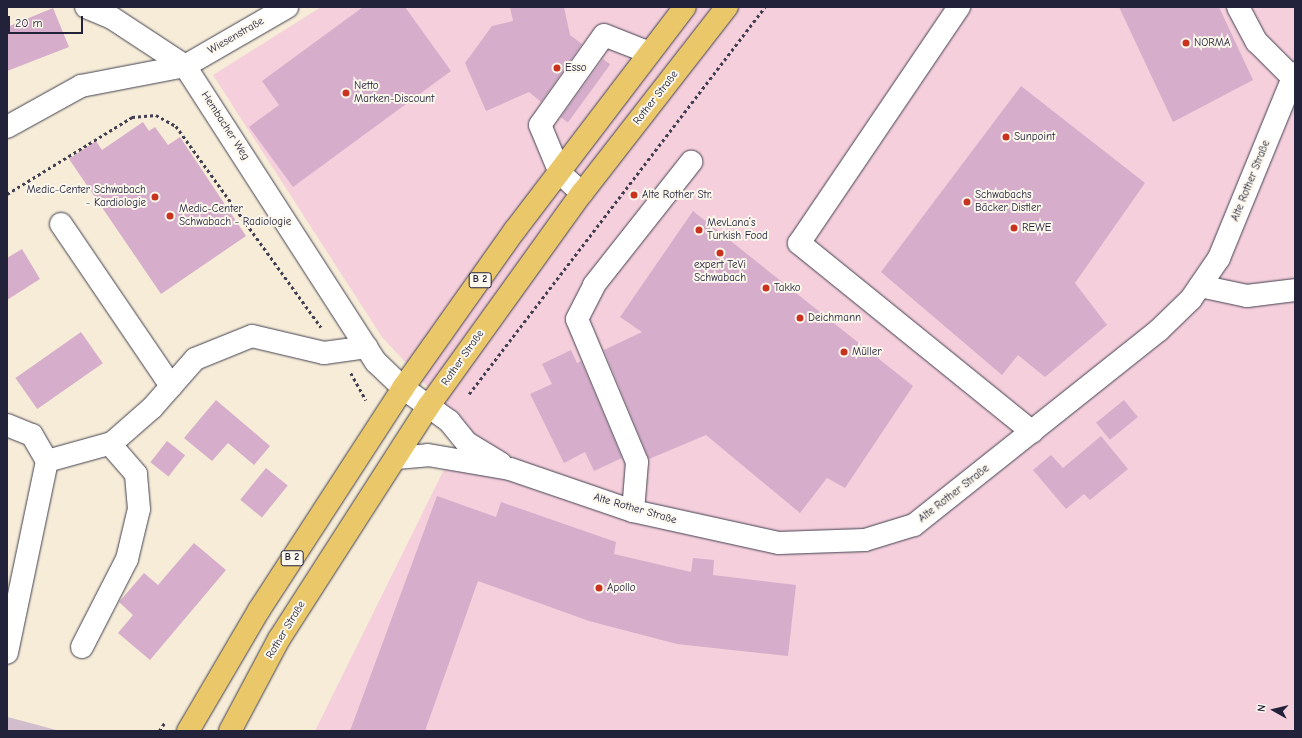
<!DOCTYPE html>
<html>
<head>
<meta charset="utf-8">
<style>
  body { margin:0 }
  #map { position:relative; width:1302px; height:738px; overflow:hidden; background:#f6ecd7; font-family:"Comic Neue",sans-serif }
  div>[style] { position:absolute }
  .built>* { inset:0; background:#f5cfdb }
  .industrial>* { inset:0; background:#d1bdcc }
  .building>* { inset:0; background:#d6aecb; transform-origin:0 0 }
  .path>* { height:2.5px; margin-top:-1.25px; transform-origin:0; background:repeating-linear-gradient(90deg,#424052 0 3px,transparent 0 6px) }
  .roads { filter:drop-shadow(0 0 1px #424052) drop-shadow(0 0 1px #424052) }
  .minor>* { height:22px; margin:-11px; padding:0 11px; transform-origin:11px; border-radius:11px; background:#fff }
  .major>* { height:22px; margin:-11px; padding:0 11px; transform-origin:11px; border-radius:11px; background:#eac769 }
  .dots>* { width:11px; height:11px; translate:-50% -50%; box-sizing:border-box; border:2px solid #fbf7ec; border-radius:50% }
  span { translate:-50% -50%; white-space:nowrap; text-align:center; line-height:1.15; -webkit-text-stroke:4px #fbf7ec; paint-order:stroke }
  .shield-label span { padding:1px 3px; background:#fbf7ec; border:1px solid; border-radius:3px; -webkit-text-stroke-width:0 }
  .shield-label { font-size:10px; color:#22223b; font-weight:700 }
  .street-label { font-size:11px; color:#22223b }
  .poi-label { font-size:11px; color:#22223b }
  .left { translate:0 -50%; text-align:left }
  .right { translate:-100% -50%; text-align:right }
  .frame { position:absolute; inset:0; border:8px solid #22223b; pointer-events:none }
  .north { position:absolute; left:1254px; top:690px; width:40px; height:40px; -webkit-text-stroke:3px #fbf7ec; paint-order:stroke; rotate:278deg; font-size:11px; font-weight:700; line-height:16px; text-align:center; color:#22223b }
  .north::after { content:''; display:block; margin:auto; width:14px; height:18px; background:#22223b; clip-path:polygon(50% 0,100% 100%,50% 72%,0 100%) }
  .scale { position:absolute; left:8px; top:16px; width:75px; height:18px; box-sizing:border-box; border:2px solid #22223b; border-top:0; padding-left:5px; font-size:12px; line-height:14px; white-space:nowrap; color:#22223b; -webkit-text-stroke:3px #fbf7ec; paint-order:stroke }
</style>
</head>
<body>
<div id="map">
  <div class="built">
    <div style="clip-path:polygon(321px 7px,1295px 7px,1295px 731px,315px 731px,465px 427px,382px 337px,213px 75px)"></div>
  </div>
  <div class="industrial">
    <div style="clip-path:polygon(7px 717px,15px 719px,60px 731px,7px 731px)"></div>
  </div>
  <div class="building">
    <div style="clip-path:polygon(363px 7px,405px 7px,451px 71px,293px 187px,249px 127px,279px 105px,262px 81px)"></div>
    <div style="clip-path:polygon(510px 7px,564px 7px,570px 35px,582px 44px,541px 102px,529px 92px,486px 111px,465px 63px,492px 26px,513px 21px)"></div>
    <div style="clip-path:polygon(1119px 7px,1219px 7px,1253px 80px,1173px 122px)"></div>
    <div style="clip-path:polygon(53px 8px,69px 47px,7px 71px,7px 27px)"></div>
    <div style="left:603px;top:59px;width:9px;height:72px;rotate:36deg"></div>
    <div style="clip-path:polygon(1021px 86px,1145px 183px,1075px 283px,1107px 325px,1045px 377px,1018px 355px,1002px 375px,881px 272px)"></div>
    <div style="clip-path:polygon(143px 122px,149px 131px,155px 127px,168px 145px,180px 137px,246px 236px,161px 294px,69px 159px,96px 141px,102px 150px)"></div>
    <div style="clip-path:polygon(693px 211px,913px 386px,845px 488px,827px 478px,800px 513px,706px 435px,649px 459px,604px 350px,642px 332px,620px 317px)"></div>
    <div style="clip-path:polygon(22px 249px,40px 279px,7px 300px,7px 258px)"></div>
    <div style="left:81px;top:332px;width:38px;height:80px;rotate:55deg"></div>
    <div style="clip-path:polygon(571px 350px,577px 363px,581px 361px,622px 458px,594px 471px,585px 452px,564px 463px,530px 394px,552px 384px,542px 364px)"></div>
    <div style="clip-path:polygon(216px 400px,270px 446px,254px 465px,228px 443px,212px 461px,184px 438px)"></div>
    <div style="left:1124px;top:400px;width:22px;height:36px;rotate:51deg"></div>
    <div style="clip-path:polygon(1101px 436px,1128px 469px,1090px 500px,1084px 494px,1066px 509px,1033px 470px,1051px 455px,1063px 468px)"></div>
    <div style="left:167px;top:441px;width:23px;height:27px;rotate:38deg"></div>
    <div style="left:266px;top:468px;width:28px;height:41px;rotate:39deg"></div>
    <div style="clip-path:polygon(437px 496px,496px 517px,501px 502px,616px 542px,614px 554px,691px 572px,693px 558px,714px 560px,713px 575px,796px 585px,788px 656px,677px 644px,589px 621px,478px 581px,425px 731px,350px 731px)"></div>
    <div style="clip-path:polygon(194px 543px,226px 570px,150px 660px,118px 633px,133px 615px,119px 602px,144px 573px,158px 585px)"></div>
  </div>
  <div class="path">
    <div style="left:7px;top:194px;width:147px;rotate:-31.6deg"></div>
    <div style="left:132px;top:117px;width:24px;rotate:-5deg"></div>
    <div style="left:156px;top:115px;width:23px;rotate:29deg"></div>
    <div style="left:176px;top:126px;width:248px;rotate:54.2deg"></div>
    <div style="left:351px;top:373px;width:31px;rotate:61deg"></div>
    <div style="left:469px;top:394px;width:487px;rotate:-52.6deg"></div>
    <div style="left:159px;top:731px;width:11px;rotate:-56deg"></div>
  </div>
  <div class="roads">
    <div class="minor">
      <div style="left:86px;top:7px;width:28px;rotate:23deg"></div>
      <div style="left:112px;top:18px;width:87px;rotate:33.3deg"></div>
      <div style="left:185px;top:66px;width:352px;rotate:57.2deg"></div>
      <div style="left:376px;top:362px;width:37px;rotate:44deg"></div>
      <div style="left:403px;top:388px;width:57px;rotate:35.7deg"></div>
      <div style="left:449px;top:421px;width:28px;rotate:51deg"></div>
      <div style="left:467px;top:443px;width:39px;rotate:31deg"></div>
      <div style="left:959px;top:7px;width:285px;rotate:124.1deg"></div>
      <div style="left:799px;top:243px;width:300px;rotate:39deg"></div>
      <div style="left:1238px;top:7px;width:40px;rotate:62deg"></div>
      <div style="left:1257px;top:42px;width:54px;rotate:45deg"></div>
      <div style="left:7px;top:127px;width:85px;rotate:-29deg"></div>
      <div style="left:81px;top:86px;width:106px;rotate:-10.9deg"></div>
      <div style="left:185px;top:66px;width:118px;rotate:-30deg"></div>
      <div style="left:582px;top:193px;width:30px;rotate:-138deg"></div>
      <div style="left:560px;top:173px;width:52px;rotate:-112.6deg"></div>
      <div style="left:540px;top:125px;width:110px;rotate:-54.6deg"></div>
      <div style="left:604px;top:35px;width:49px;rotate:21.4deg"></div>
      <div style="left:61px;top:224px;width:196px;rotate:55.8deg"></div>
      <div style="left:1200px;top:286px;width:48px;rotate:12deg"></div>
      <div style="left:1247px;top:296px;width:48px;rotate:-7.1deg"></div>
      <div style="left:7px;top:425px;width:27px;rotate:22deg"></div>
      <div style="left:32px;top:435px;width:30px;rotate:60deg"></div>
      <div style="left:47px;top:461px;width:196px;rotate:101.8deg"></div>
      <div style="left:396px;top:458px;width:32px;rotate:-5deg"></div>
      <div style="left:428px;top:455px;width:83px;rotate:9.7deg"></div>
      <div style="left:510px;top:469px;width:130px;rotate:18.9deg"></div>
      <div style="left:633px;top:511px;width:149px;rotate:12.4deg"></div>
      <div style="left:779px;top:543px;width:86px;rotate:-2deg"></div>
      <div style="left:865px;top:540px;width:51px;rotate:-17deg"></div>
      <div style="left:914px;top:525px;width:312px;rotate:-38.5deg"></div>
      <div style="left:1158px;top:331px;width:46px;rotate:-44.1deg"></div>
      <div style="left:1191px;top:299px;width:50px;rotate:-55.7deg"></div>
      <div style="left:1219px;top:258px;width:200px;rotate:-67.7deg"></div>
      <div style="left:47px;top:461px;width:67px;rotate:-15.5deg"></div>
      <div style="left:112px;top:443px;width:53px;rotate:-41.2deg"></div>
      <div style="left:152px;top:408px;width:65px;rotate:-48.7deg"></div>
      <div style="left:195px;top:359px;width:61px;rotate:-22deg"></div>
      <div style="left:252px;top:336px;width:74px;rotate:13.3deg"></div>
      <div style="left:324px;top:353px;width:43px;rotate:-7.9deg"></div>
      <div style="left:633px;top:511px;width:49px;rotate:-85.3deg"></div>
      <div style="left:637px;top:462px;width:155px;rotate:-112.8deg"></div>
      <div style="left:577px;top:319px;width:38px;rotate:-63deg"></div>
      <div style="left:594px;top:285px;width:157px;rotate:-51.7deg"></div>
      <div style="left:82px;top:647px;width:99px;rotate:-62.9deg"></div>
      <div style="left:127px;top:559px;width:51px;rotate:-76.5deg"></div>
      <div style="left:139px;top:509px;width:35px;rotate:-95deg"></div>
      <div style="left:136px;top:474px;width:40px;rotate:-131deg"></div>
    </div>
    <div class="major">
      <div style="left:188px;top:731px;width:140px;rotate:-59.6deg"></div>
      <div style="left:259px;top:610px;width:265px;rotate:-57deg"></div>
      <div style="left:403px;top:388px;width:194px;rotate:-54.7deg"></div>
      <div style="left:515px;top:230px;width:280px;rotate:-52.7deg"></div>
      <div style="left:230px;top:731px;width:104px;rotate:-62deg"></div>
      <div style="left:279px;top:639px;width:276px;rotate:-57.3deg"></div>
      <div style="left:428px;top:407px;width:264px;rotate:-54.3deg"></div>
      <div style="left:582px;top:193px;width:236px;rotate:-52.1deg"></div>
    </div>
  </div>
  <div class="dots">
    <div style="left:1186px;top:43px;background:#c8321e"></div>
    <div style="left:557px;top:68px;background:#c8321e"></div>
    <div style="left:346px;top:93px;background:#c8321e"></div>
    <div style="left:1006px;top:137px;background:#c8321e"></div>
    <div style="left:634px;top:195px;background:#c8321e"></div>
    <div style="left:155px;top:197px;background:#c8321e"></div>
    <div style="left:967px;top:202px;background:#c8321e"></div>
    <div style="left:170px;top:216px;background:#c8321e"></div>
    <div style="left:1014px;top:228px;background:#c8321e"></div>
    <div style="left:699px;top:230px;background:#c8321e"></div>
    <div style="left:720px;top:253px;background:#c8321e"></div>
    <div style="left:766px;top:288px;background:#c8321e"></div>
    <div style="left:800px;top:318px;background:#c8321e"></div>
    <div style="left:844px;top:352px;background:#c8321e"></div>
    <div style="left:599px;top:588px;background:#c8321e"></div>
  </div>
  <div class="shield-label">
    <span style="left:480px;top:280px">B 2</span>
    <span style="left:292px;top:558px">B 2</span>
  </div>
  <div class="street-label">
    <span style="left:236px;top:36px;rotate:-30deg">Wiesenstraße</span>
    <span style="left:656px;top:98px;rotate:-52deg">Rother Straße</span>
    <span style="left:225px;top:126px;rotate:57deg">Hembacher Weg</span>
    <span style="left:1251px;top:181px;rotate:-68deg">Alte Rother Straße</span>
    <span style="left:463px;top:358px;rotate:-55deg">Rother Straße</span>
    <span style="left:954px;top:494px;rotate:-38deg">Alte Rother Straße</span>
    <span style="left:635px;top:509px;rotate:16deg">Alte Rother Straße</span>
    <span style="left:286px;top:630px;rotate:-59deg">Rother Straße</span>
  </div>
  <div class="poi-label">
    <span class="left" style="left:1194px;top:43px">NORMA</span>
    <span class="left" style="left:565px;top:68px">Esso</span>
    <span class="left" style="left:354px;top:93px">Netto<br>Marken-Discount</span>
    <span class="left" style="left:1014px;top:137px">Sunpoint</span>
    <span class="right" style="left:146px;top:197px">Medic-Center Schwabach<br>- Kardiologie</span>
    <span class="left" style="left:642px;top:195px">Alte Rother Str.</span>
    <span class="left" style="left:975px;top:202px">Schwabachs<br>Bäcker Distler</span>
    <span class="left" style="left:179px;top:216px">Medic-Center<br>Schwabach - Radiologie</span>
    <span class="left" style="left:707px;top:230px">MevLana’s<br>Turkish Food</span>
    <span class="left" style="left:1022px;top:228px">REWE</span>
    <span style="left:720px;top:272px">expert TeVi<br>Schwabach</span>
    <span class="left" style="left:774px;top:288px">Takko</span>
    <span class="left" style="left:808px;top:318px">Deichmann</span>
    <span class="left" style="left:852px;top:352px">Müller</span>
    <span class="left" style="left:607px;top:588px">Apollo</span>
  </div>
  <div class="frame"></div>
  <div class="north">N</div>
  <div class="scale">20 m</div>
</div>
</body>
</html>
